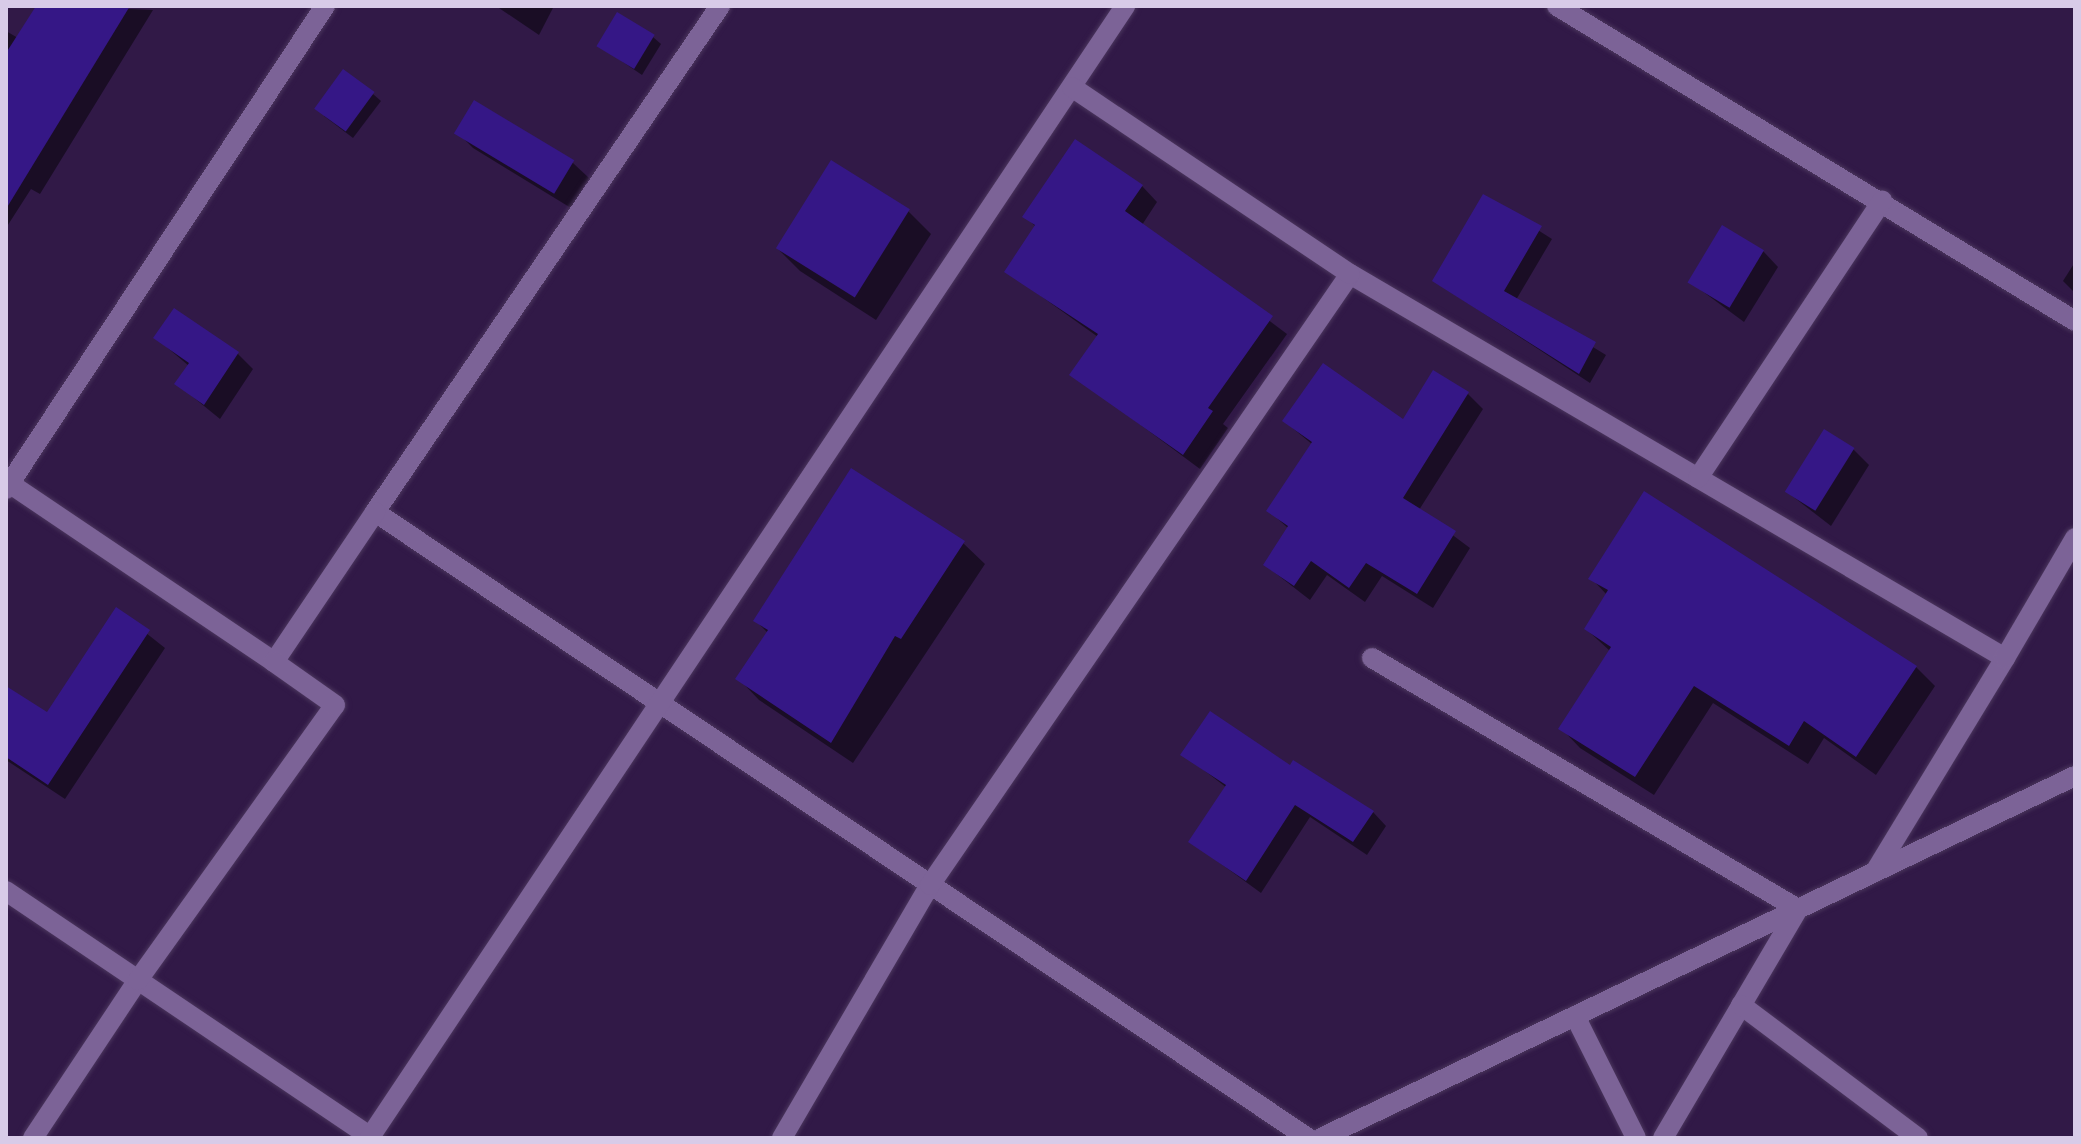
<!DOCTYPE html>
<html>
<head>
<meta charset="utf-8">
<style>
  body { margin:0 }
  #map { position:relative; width:2081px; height:1144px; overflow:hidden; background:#311947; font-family:"Open Sans",sans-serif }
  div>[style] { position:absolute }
  .shadow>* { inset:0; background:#0007 }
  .building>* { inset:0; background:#351786; transform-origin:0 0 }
  .roads { filter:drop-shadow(0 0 2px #4b365d) drop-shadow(0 0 2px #4b365d) }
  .minor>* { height:20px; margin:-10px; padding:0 10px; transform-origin:10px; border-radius:10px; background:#7c6397 }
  span { translate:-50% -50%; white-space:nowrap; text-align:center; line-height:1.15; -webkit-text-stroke:6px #270f3c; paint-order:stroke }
  .frame { position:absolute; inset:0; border:8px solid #d8cbe8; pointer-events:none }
</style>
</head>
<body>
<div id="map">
  <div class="shadow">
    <div style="clip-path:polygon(55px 6px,153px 10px,40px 194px,31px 189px,6px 228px,6px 31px,18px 38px)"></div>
    <div style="clip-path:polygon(496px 6px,554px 6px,539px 35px)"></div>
    <div style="clip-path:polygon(653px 37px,661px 44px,642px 75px,598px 45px)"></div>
    <div style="clip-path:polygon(373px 94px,381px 101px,353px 138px,324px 116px)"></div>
    <div style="clip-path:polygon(457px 132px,573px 163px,589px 178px,571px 208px,473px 148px)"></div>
    <div style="clip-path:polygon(1142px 186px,1157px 202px,1142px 225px,1287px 334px,1223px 424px,1228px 428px,1200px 469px,1072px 374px,1098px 337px,1006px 271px,1036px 227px,1025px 216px)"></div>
    <div style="clip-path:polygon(1484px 196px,1552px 239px,1516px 300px,1606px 355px,1590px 383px,1434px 281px)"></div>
    <div style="clip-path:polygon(908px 211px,931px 234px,876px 320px,800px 271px,777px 248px)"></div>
    <div style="clip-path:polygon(1763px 251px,1778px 267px,1744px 322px,1690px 282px)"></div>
    <div style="clip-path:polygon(2075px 262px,2075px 293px,2063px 281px)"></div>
    <div style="clip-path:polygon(156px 338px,238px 354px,253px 369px,220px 419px,177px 384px,189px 366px)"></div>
    <div style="clip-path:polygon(1468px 394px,1483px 409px,1419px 510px,1470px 548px,1433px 608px,1382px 576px,1365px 602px,1327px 575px,1310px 600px,1265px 565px,1289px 529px,1269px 511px,1313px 445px,1284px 421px,1403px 422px)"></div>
    <div style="clip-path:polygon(1853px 449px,1869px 465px,1831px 526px,1787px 492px)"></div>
    <div style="clip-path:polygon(963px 543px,985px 564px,853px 763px,759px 700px,738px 678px,768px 633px,756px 621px)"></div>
    <div style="clip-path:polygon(1591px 578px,1916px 667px,1935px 686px,1876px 775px,1824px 738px,1808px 764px,1713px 703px,1654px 795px,1580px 748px,1561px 728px,1610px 651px,1586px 629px,1607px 595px)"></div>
    <div style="clip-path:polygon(117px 610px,165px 648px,65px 799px,6px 760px,6px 688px,47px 715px)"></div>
    <div style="clip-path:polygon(1183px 754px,1291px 768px,1373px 812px,1386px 826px,1367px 855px,1310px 817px,1261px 893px,1191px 842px,1227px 788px)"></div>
  </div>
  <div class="building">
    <div style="clip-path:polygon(36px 6px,130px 6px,6px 209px,6px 53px)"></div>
    <div style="left:617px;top:12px;width:44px;height:40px;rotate:31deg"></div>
    <div style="left:343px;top:69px;width:39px;height:49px;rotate:36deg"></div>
    <div style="left:474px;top:100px;width:117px;height:39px;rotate:31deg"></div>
    <div style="clip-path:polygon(1075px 139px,1143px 185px,1125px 211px,1273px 316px,1208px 408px,1213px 411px,1183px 455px,1069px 375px,1098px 334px,1004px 272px,1035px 225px,1022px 217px)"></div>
    <div style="left:831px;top:160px;width:93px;height:104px;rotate:32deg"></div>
    <div style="clip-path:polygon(1483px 194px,1542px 226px,1504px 291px,1596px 342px,1579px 374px,1432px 281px)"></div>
    <div style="left:1722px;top:225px;width:49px;height:67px;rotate:31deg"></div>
    <div style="clip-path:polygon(174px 308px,239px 352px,204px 405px,174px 384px,189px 363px,153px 338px)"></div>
    <div style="clip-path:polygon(1323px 363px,1403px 419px,1433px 370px,1469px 392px,1403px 498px,1456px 531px,1417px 594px,1366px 563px,1349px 588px,1311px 561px,1294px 586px,1263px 565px,1288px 526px,1266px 511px,1312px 442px,1282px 421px)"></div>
    <div style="left:1824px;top:429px;width:36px;height:74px;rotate:32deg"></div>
    <div style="clip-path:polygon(851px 468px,965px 541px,901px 639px,895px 636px,831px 743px,735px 679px,768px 630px,753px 621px)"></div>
    <div style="clip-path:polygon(1644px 491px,1917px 666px,1856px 757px,1804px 721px,1789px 746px,1694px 686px,1635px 777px,1558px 729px,1611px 647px,1584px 629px,1608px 590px,1588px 579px)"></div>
    <div style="clip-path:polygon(116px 607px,150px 630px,48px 785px,6px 757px,6px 686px,47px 712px)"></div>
    <div style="clip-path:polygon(1210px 711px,1290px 765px,1293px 760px,1374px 811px,1353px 842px,1295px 805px,1246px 881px,1188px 842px,1226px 785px,1180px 755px)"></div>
  </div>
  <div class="roads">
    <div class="minor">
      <div style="left:720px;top:6px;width:612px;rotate:124.29deg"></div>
      <div style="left:375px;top:512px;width:1124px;rotate:33.86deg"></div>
      <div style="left:1557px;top:6px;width:606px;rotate:31.3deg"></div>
      <div style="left:1350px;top:274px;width:759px;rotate:30.38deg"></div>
      <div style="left:2005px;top:658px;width:250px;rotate:121.3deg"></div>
      <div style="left:1698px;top:478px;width:333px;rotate:-56.4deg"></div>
      <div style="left:6px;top:481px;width:323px;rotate:34deg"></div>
      <div style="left:274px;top:662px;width:181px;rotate:-56deg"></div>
      <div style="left:6px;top:489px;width:579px;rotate:-56.56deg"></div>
      <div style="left:1372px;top:658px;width:494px;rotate:30.5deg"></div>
      <div style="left:1798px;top:909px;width:266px;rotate:120.5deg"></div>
      <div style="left:2005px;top:658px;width:139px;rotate:-59.7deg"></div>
      <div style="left:6px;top:891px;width:442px;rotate:34deg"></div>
      <div style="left:1741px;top:1005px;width:221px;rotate:36.9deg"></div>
      <div style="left:1575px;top:1016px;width:136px;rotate:63.4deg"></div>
      <div style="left:370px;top:1137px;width:1360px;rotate:-56.27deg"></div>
      <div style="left:33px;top:1138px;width:190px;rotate:-56.4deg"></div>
      <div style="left:138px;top:980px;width:338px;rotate:-54.4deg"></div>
      <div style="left:335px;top:705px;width:75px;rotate:-144.8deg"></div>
      <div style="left:782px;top:1138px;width:293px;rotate:-59.7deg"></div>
      <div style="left:930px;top:885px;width:741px;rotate:-55.5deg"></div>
      <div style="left:1350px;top:274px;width:335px;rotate:-146.1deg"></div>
      <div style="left:1321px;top:1138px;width:836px;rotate:-25.65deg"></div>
    </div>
  </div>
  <div class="frame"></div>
</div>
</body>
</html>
